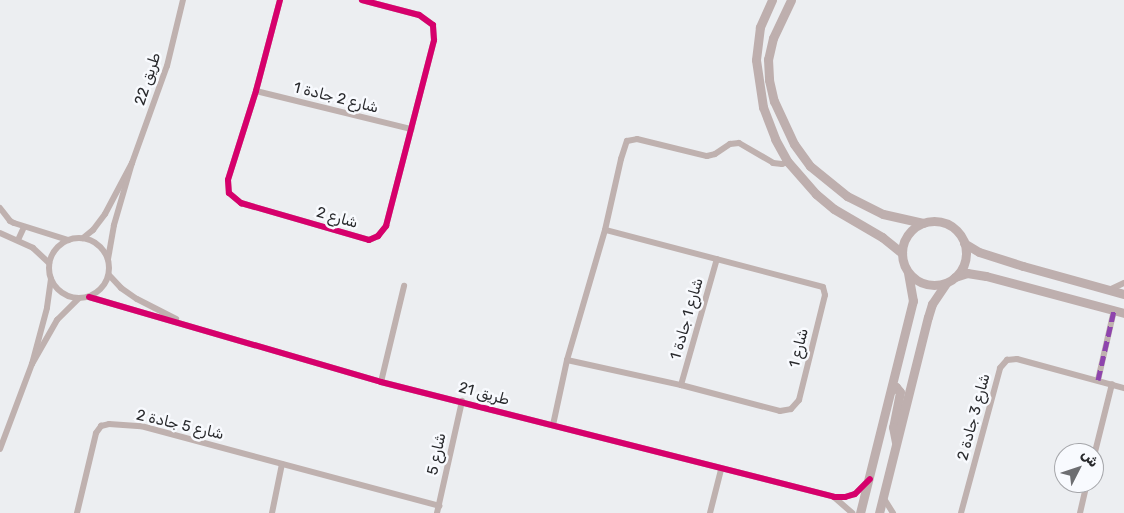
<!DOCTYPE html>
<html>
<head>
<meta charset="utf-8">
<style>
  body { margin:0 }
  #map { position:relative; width:1124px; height:513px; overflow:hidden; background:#eceef1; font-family:Rubik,Vazirmatn,sans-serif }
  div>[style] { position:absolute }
  .street>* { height:6px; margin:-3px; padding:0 3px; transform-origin:3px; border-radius:3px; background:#bfb1af }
  .street>.ring { margin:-3px; padding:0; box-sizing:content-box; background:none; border:6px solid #bfb1af; border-radius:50% }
  .secondary>* { height:9px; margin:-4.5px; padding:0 4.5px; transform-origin:4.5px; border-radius:4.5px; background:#beafae }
  .secondary>.ring { margin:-4.5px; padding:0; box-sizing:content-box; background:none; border:9px solid #beafae; border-radius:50% }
  .quiet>* { height:5px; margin-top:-2.5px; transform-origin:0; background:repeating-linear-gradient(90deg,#8e44ad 0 10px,transparent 0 15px) }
  .cycleway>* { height:6px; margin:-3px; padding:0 3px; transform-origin:3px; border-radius:3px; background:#d6006c }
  span { translate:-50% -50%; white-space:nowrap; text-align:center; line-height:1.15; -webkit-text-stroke:5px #f8fafe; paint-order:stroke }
  .street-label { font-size:15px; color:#28292c }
  .north { position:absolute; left:1054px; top:443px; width:50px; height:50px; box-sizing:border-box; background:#f8fafe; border:1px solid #a5a6aa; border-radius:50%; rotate:49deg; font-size:14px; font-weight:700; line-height:20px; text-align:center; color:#28292c }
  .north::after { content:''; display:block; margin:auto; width:18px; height:22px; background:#6d6e71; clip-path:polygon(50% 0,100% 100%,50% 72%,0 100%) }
</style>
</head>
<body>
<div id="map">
  <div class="street">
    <div style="left:280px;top:0;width:94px;rotate:104.8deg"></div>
    <div style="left:256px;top:91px;width:93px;rotate:107.5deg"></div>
    <div style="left:228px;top:180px;width:13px;rotate:86deg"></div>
    <div style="left:229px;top:193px;width:16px;rotate:40deg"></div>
    <div style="left:241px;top:203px;width:133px;rotate:16.1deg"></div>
    <div style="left:369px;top:240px;width:10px;rotate:-24deg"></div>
    <div style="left:378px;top:236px;width:13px;rotate:-51deg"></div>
    <div style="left:386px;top:226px;width:192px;rotate:-75.5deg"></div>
    <div style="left:434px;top:40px;width:15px;rotate:-94deg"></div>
    <div style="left:433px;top:25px;width:17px;rotate:-144deg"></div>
    <div style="left:419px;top:15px;width:59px;rotate:-165.3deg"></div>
    <div style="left:256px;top:91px;width:160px;rotate:13.8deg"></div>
    <div style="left:132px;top:163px;width:103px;rotate:-70.2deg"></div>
    <div style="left:167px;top:66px;width:68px;rotate:-76.4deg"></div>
    <div style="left:0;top:208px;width:16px;rotate:52deg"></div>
    <div style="left:10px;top:221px;width:4px;rotate:27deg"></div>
    <div style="left:14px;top:223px;width:57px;rotate:17.5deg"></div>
    <div style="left:0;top:233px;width:36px;rotate:24deg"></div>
    <div style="left:33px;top:248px;width:22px;rotate:43deg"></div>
    <div class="ring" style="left:49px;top:238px;width:54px;height:54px"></div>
    <div style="left:83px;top:238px;width:13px;rotate:-39deg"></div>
    <div style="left:93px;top:230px;width:20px;rotate:-53deg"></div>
    <div style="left:105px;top:214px;width:58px;rotate:-62.1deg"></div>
    <div style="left:132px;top:163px;width:65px;rotate:106.2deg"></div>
    <div style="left:114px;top:225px;width:35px;rotate:100deg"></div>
    <div style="left:18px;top:240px;width:14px;rotate:-65deg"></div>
    <div style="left:109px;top:275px;width:18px;rotate:47deg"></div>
    <div style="left:121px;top:288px;width:19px;rotate:35deg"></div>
    <div style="left:137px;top:299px;width:44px;rotate:27.1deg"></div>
    <div style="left:51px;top:279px;width:29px;rotate:98deg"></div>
    <div style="left:47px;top:308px;width:58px;rotate:105deg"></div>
    <div style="left:32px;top:364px;width:51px;rotate:-60.4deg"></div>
    <div style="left:57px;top:320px;width:30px;rotate:-45deg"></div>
    <div style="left:1109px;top:290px;width:17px;rotate:-25deg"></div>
    <div style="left:89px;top:297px;width:304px;rotate:16.2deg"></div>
    <div style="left:381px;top:382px;width:467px;rotate:14.2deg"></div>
    <div style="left:834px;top:497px;width:11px"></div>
    <div style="left:845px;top:497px;width:10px;rotate:-17deg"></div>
    <div style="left:855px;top:494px;width:16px;rotate:-45deg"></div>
    <div style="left:567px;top:360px;width:117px;rotate:12.4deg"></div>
    <div style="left:681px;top:385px;width:102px;rotate:14.7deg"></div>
    <div style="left:780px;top:411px;width:11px;rotate:-10deg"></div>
    <div style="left:791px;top:409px;width:12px;rotate:-48deg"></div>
    <div style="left:799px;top:400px;width:108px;rotate:-76.1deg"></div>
    <div style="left:825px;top:295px;width:8px;rotate:-104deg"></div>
    <div style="left:823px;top:287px;width:225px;rotate:-165.3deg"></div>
    <div style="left:1098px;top:380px;width:72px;rotate:-77.1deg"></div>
    <div style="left:381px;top:382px;width:99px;rotate:-76.5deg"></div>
    <div style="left:681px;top:385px;width:131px;rotate:-74.1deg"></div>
    <div style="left:553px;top:425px;width:66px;rotate:-77.8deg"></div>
    <div style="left:567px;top:360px;width:135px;rotate:-73.7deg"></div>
    <div style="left:605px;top:230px;width:73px;rotate:-77.3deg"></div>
    <div style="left:621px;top:159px;width:19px;rotate:-72deg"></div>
    <div style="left:627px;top:141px;width:10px;rotate:-11deg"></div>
    <div style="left:637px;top:139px;width:72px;rotate:13.7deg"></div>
    <div style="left:707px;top:156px;width:8px;rotate:-14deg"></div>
    <div style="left:715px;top:154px;width:18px;rotate:-34deg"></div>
    <div style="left:730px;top:144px;width:9px;rotate:-6deg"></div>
    <div style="left:739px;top:143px;width:39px;rotate:30deg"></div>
    <div style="left:773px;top:163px;width:9px;rotate:6deg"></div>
    <div style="left:782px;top:164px;width:6px;rotate:-18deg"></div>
    <div style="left:0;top:449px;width:91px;rotate:-69.4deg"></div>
    <div style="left:1094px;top:456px;width:74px;rotate:-76deg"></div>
    <div style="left:883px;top:497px;width:19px;rotate:58deg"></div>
    <div style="left:835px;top:498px;width:23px;rotate:41deg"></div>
    <div style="left:77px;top:513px;width:82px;rotate:-76.6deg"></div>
    <div style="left:96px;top:433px;width:9px;rotate:-54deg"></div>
    <div style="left:101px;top:426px;width:8px;rotate:-14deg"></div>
    <div style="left:109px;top:424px;width:32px;rotate:4deg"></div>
    <div style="left:141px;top:426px;width:309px;rotate:15deg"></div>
    <div style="left:272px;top:513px;width:50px;rotate:-78.5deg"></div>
    <div style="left:437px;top:513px;width:115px;rotate:-77.4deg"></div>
    <div style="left:710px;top:513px;width:44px;rotate:-75.7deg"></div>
    <div style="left:961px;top:513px;width:150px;rotate:-74.9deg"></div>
    <div style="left:1000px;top:368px;width:11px;rotate:-49deg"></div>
    <div style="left:1007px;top:360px;width:10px;rotate:-6deg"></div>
    <div style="left:1017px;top:359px;width:111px;rotate:15.2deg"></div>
    <div style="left:1080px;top:513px;width:31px;rotate:-77deg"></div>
  </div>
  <div class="secondary">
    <div style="left:772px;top:0;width:30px;rotate:114deg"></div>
    <div style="left:760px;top:27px;width:33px;rotate:97deg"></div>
    <div style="left:756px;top:60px;width:48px;rotate:81.5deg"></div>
    <div style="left:763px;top:107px;width:34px;rotate:69deg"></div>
    <div style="left:775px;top:139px;width:26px;rotate:61deg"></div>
    <div style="left:788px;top:162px;width:43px;rotate:48.8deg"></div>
    <div style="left:816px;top:194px;width:23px;rotate:40deg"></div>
    <div style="left:834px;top:209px;width:56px;rotate:30.3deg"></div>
    <div style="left:882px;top:237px;width:26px;rotate:39deg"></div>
    <div style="left:791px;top:0;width:42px;rotate:115.3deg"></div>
    <div style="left:773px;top:38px;width:22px;rotate:103deg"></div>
    <div style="left:768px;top:59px;width:21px;rotate:87deg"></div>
    <div style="left:769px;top:80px;width:22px;rotate:77deg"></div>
    <div style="left:774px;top:101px;width:47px;rotate:65.1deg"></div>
    <div style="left:794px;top:144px;width:27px;rotate:54deg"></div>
    <div style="left:810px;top:166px;width:48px;rotate:39deg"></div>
    <div style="left:847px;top:196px;width:40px;rotate:26.6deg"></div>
    <div style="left:883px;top:214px;width:41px;rotate:12.7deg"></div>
    <div class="ring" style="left:902px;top:221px;width:55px;height:55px"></div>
    <div style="left:964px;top:243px;width:17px;rotate:31deg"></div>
    <div style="left:979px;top:252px;width:46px;rotate:17.7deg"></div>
    <div style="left:1023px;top:266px;width:105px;rotate:15.5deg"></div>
    <div style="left:955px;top:277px;width:13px;rotate:-18deg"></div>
    <div style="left:967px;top:273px;width:19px;rotate:9deg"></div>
    <div style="left:986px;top:276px;width:143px;rotate:15deg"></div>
    <div style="left:892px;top:390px;width:5px;rotate:-37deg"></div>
    <div style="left:896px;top:387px;width:6px;rotate:51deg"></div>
    <div style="left:900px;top:392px;width:36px;rotate:101deg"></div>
    <div style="left:893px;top:427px;width:15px;rotate:79deg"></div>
    <div style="left:860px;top:513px;width:219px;rotate:-76deg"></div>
    <div style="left:913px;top:301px;width:28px;rotate:-100deg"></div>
    <div style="left:879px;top:513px;width:202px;rotate:-76deg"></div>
    <div style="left:928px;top:317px;width:14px;rotate:-73deg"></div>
    <div style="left:932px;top:304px;width:25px;rotate:-56deg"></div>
  </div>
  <div class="quiet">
    <div style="left:1098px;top:380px;width:72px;rotate:-77.1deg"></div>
  </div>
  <div class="cycleway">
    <div style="left:280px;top:0;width:94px;rotate:104.8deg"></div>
    <div style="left:256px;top:91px;width:93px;rotate:107.5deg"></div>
    <div style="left:228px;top:180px;width:13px;rotate:86deg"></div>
    <div style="left:229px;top:193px;width:16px;rotate:40deg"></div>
    <div style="left:241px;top:203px;width:133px;rotate:16.1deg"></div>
    <div style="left:369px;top:240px;width:10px;rotate:-24deg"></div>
    <div style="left:378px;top:236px;width:13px;rotate:-51deg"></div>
    <div style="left:386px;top:226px;width:192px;rotate:-75.5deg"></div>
    <div style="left:434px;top:40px;width:15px;rotate:-94deg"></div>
    <div style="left:433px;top:25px;width:17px;rotate:-144deg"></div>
    <div style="left:419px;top:15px;width:59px;rotate:-165.3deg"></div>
    <div style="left:89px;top:297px;width:304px;rotate:16.2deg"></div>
    <div style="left:381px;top:382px;width:467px;rotate:14.2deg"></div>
    <div style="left:834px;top:497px;width:11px"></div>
    <div style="left:845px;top:497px;width:10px;rotate:-17deg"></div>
    <div style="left:855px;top:494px;width:21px;rotate:-45deg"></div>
  </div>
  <div class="street-label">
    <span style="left:148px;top:79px;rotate:-72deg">طريق 22</span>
    <span style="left:336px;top:98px;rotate:14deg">شارع 2 جادة 1</span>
    <span style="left:337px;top:218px;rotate:16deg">شارع 2</span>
    <span style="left:687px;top:319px;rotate:-74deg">شارع 1 جادة 1</span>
    <span style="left:799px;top:348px;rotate:-76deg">شارع 1</span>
    <span style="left:484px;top:394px;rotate:15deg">طريق 21</span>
    <span style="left:974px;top:417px;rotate:-75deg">شارع 3 جادة 2</span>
    <span style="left:180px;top:425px;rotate:13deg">شارع 5 جادة 2</span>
    <span style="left:437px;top:454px;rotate:-78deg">شارع 5</span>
  </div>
  <div class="north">ش</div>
</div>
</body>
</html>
